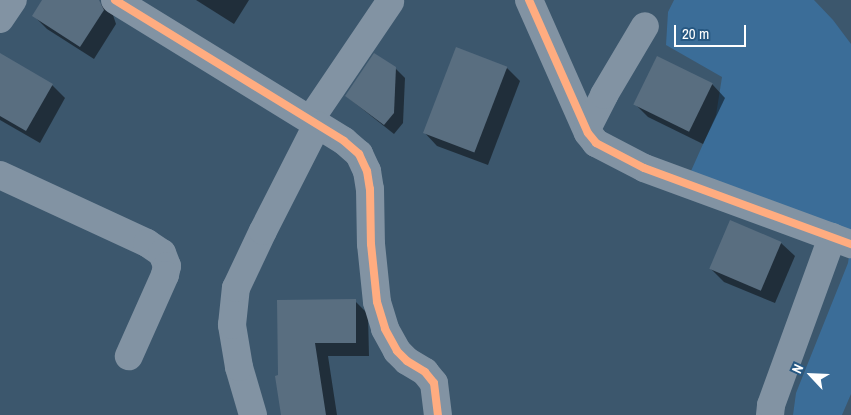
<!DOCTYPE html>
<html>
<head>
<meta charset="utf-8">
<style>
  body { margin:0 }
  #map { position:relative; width:851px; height:415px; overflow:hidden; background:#3c576d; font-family:"Archivo Narrow",sans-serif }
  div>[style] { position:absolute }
  .green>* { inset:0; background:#3b6d98 }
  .shadow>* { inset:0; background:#0007 }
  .building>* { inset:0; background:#596e80; transform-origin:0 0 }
  .minor>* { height:28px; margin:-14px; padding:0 14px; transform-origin:14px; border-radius:14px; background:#8293a3 }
  .cycleway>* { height:8px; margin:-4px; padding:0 4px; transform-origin:4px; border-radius:4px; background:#ffac80 }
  span { translate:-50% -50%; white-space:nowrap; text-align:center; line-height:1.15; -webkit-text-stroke:4px #275882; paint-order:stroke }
  .north { position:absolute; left:786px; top:350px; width:50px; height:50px; -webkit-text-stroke:4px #275882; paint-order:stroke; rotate:295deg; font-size:14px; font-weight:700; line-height:20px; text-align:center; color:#fff }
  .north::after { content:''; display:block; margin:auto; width:18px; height:22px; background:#fff; clip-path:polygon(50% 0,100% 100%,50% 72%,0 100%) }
  .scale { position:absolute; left:674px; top:25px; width:72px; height:22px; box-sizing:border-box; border:2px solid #fff; border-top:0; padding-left:6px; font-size:15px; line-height:18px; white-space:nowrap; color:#fff; -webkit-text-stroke:4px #275882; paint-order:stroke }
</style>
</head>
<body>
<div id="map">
  <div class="green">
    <div style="clip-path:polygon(674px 0,814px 0,833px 20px,851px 44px,851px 232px,691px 171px,716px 115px,722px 77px,666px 45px,668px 12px)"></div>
    <div style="clip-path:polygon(851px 243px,851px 394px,842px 415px,793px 415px,796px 393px,848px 263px)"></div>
  </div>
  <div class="shadow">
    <div style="clip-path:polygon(44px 0,96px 0,113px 15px,116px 24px,94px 59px,47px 29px,34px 16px)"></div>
    <div style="clip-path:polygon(196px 0,249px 0,234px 24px)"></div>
    <div style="clip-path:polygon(395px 68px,405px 78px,403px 123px,394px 134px,346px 96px)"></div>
    <div style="clip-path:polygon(507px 68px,520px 81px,488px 165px,437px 146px,424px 132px)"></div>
    <div style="clip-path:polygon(0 69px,52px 85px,65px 98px,40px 143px,0 120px)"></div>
    <div style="clip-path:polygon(712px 84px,725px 98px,703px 144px,648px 117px,635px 104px)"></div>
    <div style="clip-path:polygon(781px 243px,795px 256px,775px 303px,724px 282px,711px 269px)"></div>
    <div style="clip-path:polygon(355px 301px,368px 314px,369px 356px,328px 356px,337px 415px,283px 415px,277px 377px)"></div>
  </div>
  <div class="building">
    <div style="clip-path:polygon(42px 0,99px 0,104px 10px,80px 47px,32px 16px)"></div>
    <div style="left:456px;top:47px;width:55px;height:92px;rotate:21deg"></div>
    <div style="clip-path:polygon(0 53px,53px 84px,26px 131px,0 116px)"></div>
    <div style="clip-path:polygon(374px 53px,396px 67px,394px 113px,384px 125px,345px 96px)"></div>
    <div style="left:657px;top:56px;width:62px;height:54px;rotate:26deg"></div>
    <div style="left:730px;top:220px;width:56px;height:53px;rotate:23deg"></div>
    <div style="clip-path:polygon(356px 299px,356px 343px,315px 343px,326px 415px,281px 415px,275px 376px,278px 375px,277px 300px)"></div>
  </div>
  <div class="minor">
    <div style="left:115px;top:0;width:269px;rotate:31.6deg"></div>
    <div style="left:344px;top:141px;width:20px;rotate:41deg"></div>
    <div style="left:359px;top:154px;width:19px;rotate:65deg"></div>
    <div style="left:367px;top:171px;width:18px;rotate:81deg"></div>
    <div style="left:370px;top:189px;width:55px;rotate:89deg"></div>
    <div style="left:371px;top:244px;width:58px;rotate:84.1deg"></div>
    <div style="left:377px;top:302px;width:28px;rotate:73deg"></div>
    <div style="left:385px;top:329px;width:25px;rotate:61deg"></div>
    <div style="left:397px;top:351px;width:14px;rotate:45deg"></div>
    <div style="left:407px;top:361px;width:21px;rotate:31deg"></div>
    <div style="left:425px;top:372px;width:14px;rotate:51deg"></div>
    <div style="left:434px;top:383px;width:32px;rotate:83deg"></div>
    <div style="left:529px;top:0;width:145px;rotate:66.1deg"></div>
    <div style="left:588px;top:133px;width:13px;rotate:51deg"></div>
    <div style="left:596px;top:143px;width:54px;rotate:27.5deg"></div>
    <div style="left:644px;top:168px;width:221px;rotate:20.2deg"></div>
    <div style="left:0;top:19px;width:23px;rotate:-56deg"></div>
    <div style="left:310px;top:120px;width:143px;rotate:-55.9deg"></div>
    <div style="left:587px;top:129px;width:38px;rotate:-63deg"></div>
    <div style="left:604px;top:95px;width:80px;rotate:-59.3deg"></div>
    <div style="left:0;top:175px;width:162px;rotate:24.8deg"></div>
    <div style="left:147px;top:243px;width:18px;rotate:34deg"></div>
    <div style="left:162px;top:253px;width:14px;rotate:69deg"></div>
    <div style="left:167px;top:266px;width:9px;rotate:103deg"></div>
    <div style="left:165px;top:275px;width:89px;rotate:114deg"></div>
    <div style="left:253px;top:415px;width:50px;rotate:-106.3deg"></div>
    <div style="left:239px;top:367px;width:43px;rotate:-99.5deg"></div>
    <div style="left:232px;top:325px;width:37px;rotate:-84deg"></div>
    <div style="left:236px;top:288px;width:63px;rotate:-64.7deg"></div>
    <div style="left:263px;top:231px;width:119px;rotate:-63deg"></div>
    <div style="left:770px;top:415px;width:10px;rotate:-84deg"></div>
    <div style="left:771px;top:405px;width:179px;rotate:-70deg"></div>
  </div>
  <div class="cycleway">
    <div style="left:115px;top:0;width:269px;rotate:31.6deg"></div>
    <div style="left:344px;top:141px;width:20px;rotate:41deg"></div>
    <div style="left:359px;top:154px;width:19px;rotate:65deg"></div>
    <div style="left:367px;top:171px;width:18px;rotate:81deg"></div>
    <div style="left:370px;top:189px;width:55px;rotate:89deg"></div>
    <div style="left:371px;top:244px;width:58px;rotate:84.1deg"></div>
    <div style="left:377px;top:302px;width:28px;rotate:73deg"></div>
    <div style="left:385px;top:329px;width:25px;rotate:61deg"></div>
    <div style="left:397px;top:351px;width:14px;rotate:45deg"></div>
    <div style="left:407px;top:361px;width:21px;rotate:31deg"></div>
    <div style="left:425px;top:372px;width:14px;rotate:51deg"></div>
    <div style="left:434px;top:383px;width:32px;rotate:83deg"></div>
    <div style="left:529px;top:0;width:145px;rotate:66.1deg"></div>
    <div style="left:588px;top:133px;width:13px;rotate:51deg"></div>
    <div style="left:596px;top:143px;width:54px;rotate:27.5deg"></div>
    <div style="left:644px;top:168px;width:221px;rotate:20.2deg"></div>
  </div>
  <div class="north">N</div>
  <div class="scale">20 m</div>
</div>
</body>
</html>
